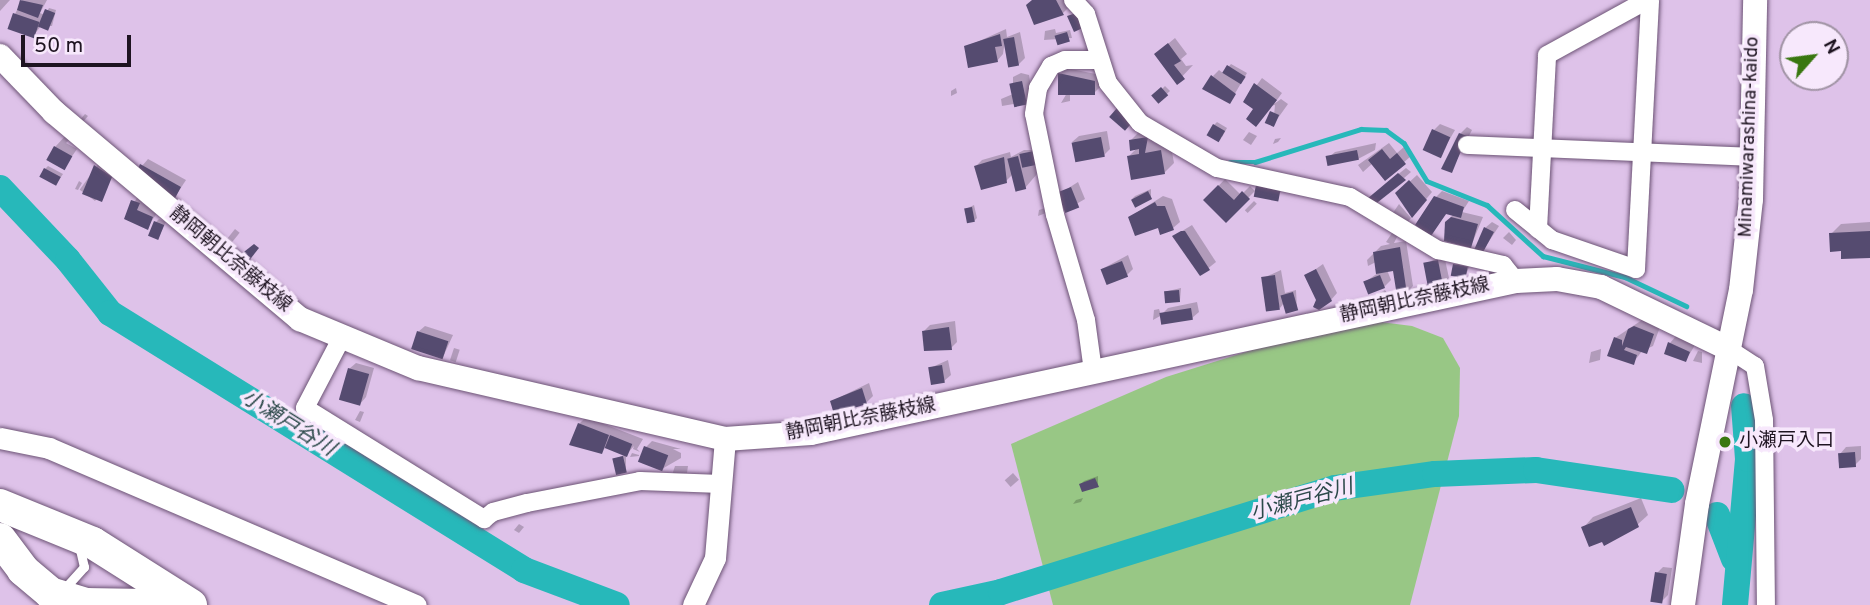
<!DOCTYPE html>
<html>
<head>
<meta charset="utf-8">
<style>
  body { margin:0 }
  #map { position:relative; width:1870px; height:605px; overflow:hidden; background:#dec2e9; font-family:Overpass,"Noto Sans JP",sans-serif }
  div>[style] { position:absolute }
  .green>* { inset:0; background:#98c785 }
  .shadow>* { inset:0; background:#0003; transform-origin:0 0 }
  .stream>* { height:4.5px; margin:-2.25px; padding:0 2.25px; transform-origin:2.25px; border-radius:2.25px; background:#27b8ba }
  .river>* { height:26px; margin:-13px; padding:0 13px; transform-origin:13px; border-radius:13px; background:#27b8ba }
  .building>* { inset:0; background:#554b70; transform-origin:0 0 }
  .roads { filter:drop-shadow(0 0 2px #6c5375) drop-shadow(0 0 2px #6c5375) }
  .service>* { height:9px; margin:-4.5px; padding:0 4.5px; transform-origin:4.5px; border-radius:4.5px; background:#fff }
  .minor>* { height:18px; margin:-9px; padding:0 9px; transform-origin:9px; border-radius:9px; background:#fff }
  .tertiary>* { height:21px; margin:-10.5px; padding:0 10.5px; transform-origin:10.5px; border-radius:10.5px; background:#fff }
  .secondary>* { height:24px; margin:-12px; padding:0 12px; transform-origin:12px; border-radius:12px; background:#fff }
  .motorway>* { height:32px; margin:-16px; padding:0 16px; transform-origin:16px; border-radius:16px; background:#fff }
  .dots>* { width:19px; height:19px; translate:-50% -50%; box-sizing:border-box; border:4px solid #f7e8fc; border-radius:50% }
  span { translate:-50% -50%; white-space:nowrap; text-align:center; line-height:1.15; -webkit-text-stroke:7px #f7e8fc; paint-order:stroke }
  .street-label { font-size:19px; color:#1e1421 }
  .poi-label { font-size:19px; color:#1e1421 }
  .left { translate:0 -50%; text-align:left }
  .water-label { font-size:21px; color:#2c494a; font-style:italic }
  .north { position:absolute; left:1779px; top:21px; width:70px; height:70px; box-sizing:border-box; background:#f7e8fc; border:2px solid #a093a4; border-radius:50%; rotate:62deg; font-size:19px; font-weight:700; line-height:28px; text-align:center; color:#1e1421 }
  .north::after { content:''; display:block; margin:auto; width:24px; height:32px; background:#397710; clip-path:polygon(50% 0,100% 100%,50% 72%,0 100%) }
  .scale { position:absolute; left:21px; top:35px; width:110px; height:32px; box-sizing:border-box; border:4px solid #1e1421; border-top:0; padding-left:9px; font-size:21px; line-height:24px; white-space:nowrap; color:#1e1421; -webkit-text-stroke:5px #f7e8fc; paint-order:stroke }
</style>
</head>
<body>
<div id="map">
  <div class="green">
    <div style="clip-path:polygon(1365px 320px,1412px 326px,1443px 338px,1460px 368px,1459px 416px,1410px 605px,1053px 605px,1011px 444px,1166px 377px,1329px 326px)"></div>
  </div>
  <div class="shadow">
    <div style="clip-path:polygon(0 0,10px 0,0 11px)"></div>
    <div style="clip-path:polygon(22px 0,47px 0,40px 13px,45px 15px,49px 8px,56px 10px,52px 26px,41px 26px,33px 36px,15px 14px)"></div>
    <div style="clip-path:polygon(1033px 0,1066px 0,1069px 7px,1063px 13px)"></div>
    <div style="clip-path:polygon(1006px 29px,1007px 37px,1020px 32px,1025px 58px,1018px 65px,1005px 40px,1003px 54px,997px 61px,966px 47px)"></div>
    <div style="clip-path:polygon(1055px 29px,1056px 33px,1070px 30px,1072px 38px,1044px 40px,1045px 31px)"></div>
    <div style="clip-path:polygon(1175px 38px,1187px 54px,1181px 59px,1186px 66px,1193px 65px,1177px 82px,1163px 48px)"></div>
    <div style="clip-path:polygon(1231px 64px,1247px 73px,1230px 102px,1213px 76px,1219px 70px,1223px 73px)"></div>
    <div style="clip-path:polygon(1066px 68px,1101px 75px,1101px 86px,1094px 93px,1070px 93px,1070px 101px,1061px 103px,1067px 93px,1060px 74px)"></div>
    <div style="clip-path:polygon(1021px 73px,1029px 75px,1032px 95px,1026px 102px,1002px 106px,1001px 99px,1013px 94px,1013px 77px)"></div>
    <div style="clip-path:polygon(1262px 78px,1282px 93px,1274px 104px,1281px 99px,1288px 104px,1273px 125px,1275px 105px,1255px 109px,1245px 101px)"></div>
    <div style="clip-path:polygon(1165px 86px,1170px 91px,1159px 101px,1155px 96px)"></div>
    <div style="clip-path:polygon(956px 88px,957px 93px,951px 96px,951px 91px)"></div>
    <div style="clip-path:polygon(85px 114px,88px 116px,82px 123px,80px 120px)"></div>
    <div style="clip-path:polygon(1217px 122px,1227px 128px,1222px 137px,1214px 125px)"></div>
    <div style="clip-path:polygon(1440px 124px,1455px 130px,1440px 156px,1434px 130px)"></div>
    <div style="clip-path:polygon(1467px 127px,1472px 130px,1451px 171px,1460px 134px)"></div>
    <div style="clip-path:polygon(1141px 130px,1155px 143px,1170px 141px,1174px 163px,1164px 173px,1129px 156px,1138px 147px,1130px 141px)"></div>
    <div style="clip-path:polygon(1107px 131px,1110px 149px,1104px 155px,1072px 142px,1079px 136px)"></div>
    <div style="clip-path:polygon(1249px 132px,1257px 136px,1251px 145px,1243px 140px)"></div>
    <div style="clip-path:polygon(67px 134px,71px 138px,66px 143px,77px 149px,64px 168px,55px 147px)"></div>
    <div style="clip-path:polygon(1281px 138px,1278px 142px,1273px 144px,1275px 139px)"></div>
    <div style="clip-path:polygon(1376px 143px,1375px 150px,1358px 159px,1328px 158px,1335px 152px)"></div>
    <div style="clip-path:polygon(1389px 143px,1397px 153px,1404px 147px,1411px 156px,1386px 178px,1373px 163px,1363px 172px,1358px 165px)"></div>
    <div style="clip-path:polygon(1024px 150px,1036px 150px,1037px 174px,1025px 188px,1012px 175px,1006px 181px,976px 166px,982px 160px,1010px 152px,1011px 157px)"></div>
    <div style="left:102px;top:159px;width:19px;height:38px;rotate:36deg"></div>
    <div style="clip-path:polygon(148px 159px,186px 180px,173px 200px,142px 166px)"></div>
    <div style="clip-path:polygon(48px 166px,63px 174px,56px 184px,45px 169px)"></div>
    <div style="clip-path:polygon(1406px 168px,1411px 172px,1374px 204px,1376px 192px)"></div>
    <div style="clip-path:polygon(1417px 175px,1432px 192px,1413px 215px,1404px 187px)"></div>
    <div style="clip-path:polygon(1225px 179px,1241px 195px,1250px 186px,1255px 191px,1226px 220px,1205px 200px)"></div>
    <div style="clip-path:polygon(79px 181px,82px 183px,78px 190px,75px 189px)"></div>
    <div style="clip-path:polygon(1078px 182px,1085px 199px,1066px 210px,1059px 194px)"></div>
    <div style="clip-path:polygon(1151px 189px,1151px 198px,1132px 199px,1135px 196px)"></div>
    <div style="clip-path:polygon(1442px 191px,1469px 201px,1462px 212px,1483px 217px,1471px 246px,1447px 223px,1453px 214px,1447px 213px,1430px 234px,1436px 197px)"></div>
    <div style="clip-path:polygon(139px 194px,145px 196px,142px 203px,159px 210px,147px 228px,126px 218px)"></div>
    <div style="clip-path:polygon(1163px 196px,1172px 199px,1180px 222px,1173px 228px,1130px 217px)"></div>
    <div style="left:1254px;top:201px;width:4px;height:13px;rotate:45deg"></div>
    <div style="clip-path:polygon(1399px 204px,1411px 218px,1405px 226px,1390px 217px)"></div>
    <div style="clip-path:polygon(974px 205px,977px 218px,974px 221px,966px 209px)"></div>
    <div style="clip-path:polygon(1048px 207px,1046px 213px,1038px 216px,1039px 210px)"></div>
    <div style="clip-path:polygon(159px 219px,166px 222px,158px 238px,156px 222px)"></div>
    <div style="clip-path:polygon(1492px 222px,1499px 226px,1482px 252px,1485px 228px)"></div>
    <div style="clip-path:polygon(1870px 222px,1870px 256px,1842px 249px,1831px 234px,1841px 224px)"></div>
    <div style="clip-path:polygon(1192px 225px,1216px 262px,1201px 274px,1174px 236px)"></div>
    <div style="left:235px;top:229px;width:6px;height:16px;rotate:39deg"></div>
    <div style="clip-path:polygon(1394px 230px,1399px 233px,1394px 243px,1406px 241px,1413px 286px,1407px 292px,1394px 269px,1387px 270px,1391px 280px,1384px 287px,1365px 282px,1378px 273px,1376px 262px,1368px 266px,1367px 260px,1381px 246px,1390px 244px,1386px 242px)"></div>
    <div style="clip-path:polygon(1509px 232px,1516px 240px,1512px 245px,1503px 238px)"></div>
    <div style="clip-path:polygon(1128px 255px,1133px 269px,1127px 275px,1102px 269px)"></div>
    <div style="clip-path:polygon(1444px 255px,1449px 278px,1442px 284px,1425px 264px)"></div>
    <div style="clip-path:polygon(1458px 262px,1470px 265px,1465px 277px,1455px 265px)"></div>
    <div style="clip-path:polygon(1323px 264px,1337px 293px,1331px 300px,1318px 300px,1306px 276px)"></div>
    <div style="clip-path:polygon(1281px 270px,1285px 293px,1296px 290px,1297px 309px,1284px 303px,1280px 308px,1263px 278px)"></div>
    <div style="clip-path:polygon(1181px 288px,1180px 300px,1166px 294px,1168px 291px)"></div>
    <div style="clip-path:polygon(1385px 290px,1387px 293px,1379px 297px,1378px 294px)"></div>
    <div style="clip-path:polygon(1197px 302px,1199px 312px,1192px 318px,1162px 315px,1153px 320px,1154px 310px,1159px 309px,1161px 315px,1168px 308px)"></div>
    <div style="clip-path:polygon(1642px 320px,1660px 327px,1653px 346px,1642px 351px,1633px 363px,1610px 355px,1615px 338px)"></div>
    <div style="clip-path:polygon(955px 321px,957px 342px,951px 348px,923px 332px,930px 325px)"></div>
    <div style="clip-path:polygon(425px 326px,453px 335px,443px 357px,418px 332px)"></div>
    <div style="clip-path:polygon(1676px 336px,1695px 345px,1686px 360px,1670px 343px)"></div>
    <div style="left:454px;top:348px;width:6px;height:13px;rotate:18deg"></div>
    <div style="clip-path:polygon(1601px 349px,1600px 360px,1589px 363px,1591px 352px)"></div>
    <div style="clip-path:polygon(1698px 351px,1702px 352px,1702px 363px,1693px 361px)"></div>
    <div style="clip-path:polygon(948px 360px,951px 375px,944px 381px,930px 368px)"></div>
    <div style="clip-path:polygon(356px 363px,374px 368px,366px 397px,360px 404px,349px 369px)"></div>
    <div style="clip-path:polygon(869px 383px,873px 396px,866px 403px,832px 401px)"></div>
    <div style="clip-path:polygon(360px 411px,364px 412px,360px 422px,355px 420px)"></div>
    <div style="clip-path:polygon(586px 417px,643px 439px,637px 449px,640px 452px,633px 449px,634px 446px,626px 455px,626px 471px,614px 459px,627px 454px,607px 446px,601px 452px,579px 424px)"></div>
    <div style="clip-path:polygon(652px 441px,681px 449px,673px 449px,681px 453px,681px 458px,662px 469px,646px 447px)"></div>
    <div style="clip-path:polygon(1861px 446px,1861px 459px,1855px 465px,1840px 454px,1846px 447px)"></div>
    <div style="clip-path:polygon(632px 453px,639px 455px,639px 456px,630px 457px)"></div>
    <div style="clip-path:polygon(675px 466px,688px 466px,687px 473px,672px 475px)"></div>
    <div style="left:1013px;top:473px;width:9px;height:11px;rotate:49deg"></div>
    <div style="clip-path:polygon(1098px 476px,1098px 486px,1081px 484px,1084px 481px)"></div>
    <div style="clip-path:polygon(1083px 498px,1081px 502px,1073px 504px,1076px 500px)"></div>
    <div style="clip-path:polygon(1641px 498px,1648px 515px,1637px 525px,1603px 539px,1583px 528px,1593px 517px)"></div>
    <div style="clip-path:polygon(519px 524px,524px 527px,519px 533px,514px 530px)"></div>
    <div style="clip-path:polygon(1663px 567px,1672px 568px,1668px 595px,1661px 602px,1657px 573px)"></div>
  </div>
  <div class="stream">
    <div style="left:1230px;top:162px;width:25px"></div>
    <div style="left:1255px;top:162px;width:111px;rotate:-17.3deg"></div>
    <div style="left:1361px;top:129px;width:25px;rotate:2deg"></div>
    <div style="left:1386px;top:130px;width:22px;rotate:36deg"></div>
    <div style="left:1404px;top:143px;width:44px;rotate:58.8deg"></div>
    <div style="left:1427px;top:181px;width:65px;rotate:21.8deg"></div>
    <div style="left:1487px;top:205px;width:76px;rotate:42.3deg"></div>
    <div style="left:1543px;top:256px;width:85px;rotate:14.4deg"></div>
    <div style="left:1625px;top:277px;width:68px;rotate:25.4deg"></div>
  </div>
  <div class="river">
    <div style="left:0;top:188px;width:99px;rotate:46.6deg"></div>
    <div style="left:68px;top:260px;width:68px;rotate:51.6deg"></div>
    <div style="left:110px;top:313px;width:487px;rotate:31.8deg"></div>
    <div style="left:524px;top:570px;width:99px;rotate:20.6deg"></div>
    <div style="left:1717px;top:515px;width:47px;rotate:68.9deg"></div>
    <div style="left:942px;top:605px;width:60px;rotate:-12.4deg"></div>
    <div style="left:1001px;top:592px;width:350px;rotate:-17.3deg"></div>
    <div style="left:1335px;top:488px;width:101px;rotate:-8deg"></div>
    <div style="left:1435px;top:474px;width:101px;rotate:-2.3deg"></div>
    <div style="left:1536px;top:470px;width:137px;rotate:8.4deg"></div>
    <div style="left:1735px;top:605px;width:147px;rotate:-84.9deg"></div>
    <div style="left:1748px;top:459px;width:53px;rotate:-94.3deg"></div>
  </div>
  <div class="building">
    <div style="clip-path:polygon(20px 0,43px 5px,38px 18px,17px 10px)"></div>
    <div style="clip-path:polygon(1032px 0,1056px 0,1064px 15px,1034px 25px,1026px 5px)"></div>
    <div style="left:45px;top:9px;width:11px;height:19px;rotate:22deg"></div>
    <div style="left:13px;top:13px;width:28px;height:17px;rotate:19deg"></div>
    <div style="clip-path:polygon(1076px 13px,1085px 27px,1074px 32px,1067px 16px)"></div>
    <div style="left:1067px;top:32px;width:10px;height:13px;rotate:73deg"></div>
    <div style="clip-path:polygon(1000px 34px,1002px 46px,995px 47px,998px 62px,968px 68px,964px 46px)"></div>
    <div style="left:1014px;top:37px;width:29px;height:11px;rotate:80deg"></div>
    <div style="clip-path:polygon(1168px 43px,1181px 61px,1174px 65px,1185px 79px,1177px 85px,1154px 54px)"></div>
    <div style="left:1227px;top:65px;width:22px;height:9px;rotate:32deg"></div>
    <div style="clip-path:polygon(1058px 73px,1095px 81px,1095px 95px,1058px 95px)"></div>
    <div style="clip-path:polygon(1211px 75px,1236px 94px,1230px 104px,1202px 89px)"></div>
    <div style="left:1022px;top:81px;width:24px;height:13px;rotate:78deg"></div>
    <div style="clip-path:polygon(1254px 83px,1277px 100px,1256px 127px,1246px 119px,1253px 109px,1243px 102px)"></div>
    <div style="left:1161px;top:87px;width:11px;height:13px;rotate:49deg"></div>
    <div style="left:1117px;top:108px;width:21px;height:12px;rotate:41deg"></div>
    <div style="left:1270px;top:111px;width:10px;height:13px;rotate:24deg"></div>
    <div style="left:1213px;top:124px;width:14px;height:13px;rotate:30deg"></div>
    <div style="left:1432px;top:129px;width:20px;height:23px;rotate:24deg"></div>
    <div style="clip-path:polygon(1459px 133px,1467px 136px,1452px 173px,1441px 169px)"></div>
    <div style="left:1101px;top:137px;width:20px;height:30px;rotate:79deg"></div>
    <div style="clip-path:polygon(1148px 137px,1145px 153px,1161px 150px,1165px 174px,1131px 180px,1127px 156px,1139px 154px,1139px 149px,1130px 151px,1129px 140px)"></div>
    <div style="left:54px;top:146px;width:21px;height:16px;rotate:29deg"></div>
    <div style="clip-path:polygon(1382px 149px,1390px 159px,1397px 153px,1406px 164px,1385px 181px,1368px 160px)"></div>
    <div style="left:1357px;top:150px;width:10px;height:32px;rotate:79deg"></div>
    <div style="left:1034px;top:151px;width:14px;height:15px;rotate:78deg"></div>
    <div style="left:1018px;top:156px;width:34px;height:11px;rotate:76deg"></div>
    <div style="clip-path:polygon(1004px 157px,1007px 183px,981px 190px,974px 166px)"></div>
    <div style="clip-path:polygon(140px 164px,181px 187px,173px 202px,136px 173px)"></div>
    <div style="clip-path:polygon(94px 165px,112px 177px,102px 202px,82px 194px)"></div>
    <div style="left:44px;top:168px;width:19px;height:10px;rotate:28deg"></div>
    <div style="clip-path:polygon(1398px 173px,1406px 180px,1373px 206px,1367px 199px)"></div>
    <div style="clip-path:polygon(1409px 180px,1427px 200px,1412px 218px,1395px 193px)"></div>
    <div style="clip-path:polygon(1218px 185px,1234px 200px,1242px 191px,1250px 199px,1226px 223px,1203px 200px)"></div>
    <div style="left:1256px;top:185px;width:25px;height:12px;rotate:11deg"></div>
    <div style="left:1071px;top:187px;width:22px;height:15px;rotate:68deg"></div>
    <div style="left:1148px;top:191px;width:9px;height:19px;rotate:63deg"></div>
    <div style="clip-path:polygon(1434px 196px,1464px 207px,1461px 218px,1446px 214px,1431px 236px,1415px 225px)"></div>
    <div style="clip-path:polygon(131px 200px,140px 203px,137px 210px,153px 217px,148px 230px,124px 219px)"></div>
    <div style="clip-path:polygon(1155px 202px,1157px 206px,1165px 206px,1174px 230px,1160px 235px,1158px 228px,1135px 236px,1128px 217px)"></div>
    <div style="left:972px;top:207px;width:15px;height:8px;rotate:79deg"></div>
    <div style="clip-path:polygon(1451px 217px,1478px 224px,1471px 248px,1444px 241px,1445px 222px)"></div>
    <div style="left:154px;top:221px;width:11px;height:16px;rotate:22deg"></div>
    <div style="clip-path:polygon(1484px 227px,1494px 232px,1482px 254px,1474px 250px)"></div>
    <div style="clip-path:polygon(1181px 231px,1185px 231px,1210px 270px,1200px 276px,1172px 236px)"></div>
    <div style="clip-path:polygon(1870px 231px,1870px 258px,1841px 259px,1841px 251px,1830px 252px,1829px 233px)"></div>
    <div style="clip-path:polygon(254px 244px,259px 248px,248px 262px,240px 255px)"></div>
    <div style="clip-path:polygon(1400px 247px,1407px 294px,1397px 296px,1393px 271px,1376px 274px,1373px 252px)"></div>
    <div style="left:1438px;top:260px;width:26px;height:15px;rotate:79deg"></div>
    <div style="left:1122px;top:261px;width:17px;height:23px;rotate:69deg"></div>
    <div style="left:1453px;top:264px;width:15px;height:12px;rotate:11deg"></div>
    <div style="clip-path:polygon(1316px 269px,1332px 301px,1319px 310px,1313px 307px,1316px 300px,1304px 275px)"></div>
    <div style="left:1275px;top:275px;width:35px;height:14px;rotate:82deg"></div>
    <div style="left:1380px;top:275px;width:14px;height:18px;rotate:69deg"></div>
    <div style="left:1179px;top:290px;width:12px;height:15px;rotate:85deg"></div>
    <div style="left:1293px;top:292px;width:19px;height:13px;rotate:74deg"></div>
    <div style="left:1191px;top:308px;width:12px;height:32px;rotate:81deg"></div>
    <div style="clip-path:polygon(1634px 326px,1654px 334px,1647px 354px,1626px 347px,1624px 350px,1637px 355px,1634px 365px,1607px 356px,1614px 337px,1622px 340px,1622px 346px,1628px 329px)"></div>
    <div style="clip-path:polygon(949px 327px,952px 350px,924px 351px,922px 331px)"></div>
    <div style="left:417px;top:331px;width:33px;height:19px;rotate:18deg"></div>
    <div style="clip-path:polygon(1668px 342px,1690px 352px,1686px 362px,1664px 354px)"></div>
    <div style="left:942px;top:365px;width:18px;height:14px;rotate:81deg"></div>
    <div style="left:348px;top:368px;width:22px;height:33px;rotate:16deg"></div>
    <div style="clip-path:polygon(862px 388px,867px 404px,834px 414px,830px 401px)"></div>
    <div style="clip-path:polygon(578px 423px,609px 435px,602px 454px,569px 445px)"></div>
    <div style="left:610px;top:435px;width:24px;height:14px;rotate:22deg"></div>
    <div style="left:644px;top:446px;width:26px;height:17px;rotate:21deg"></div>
    <div style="left:1855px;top:452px;width:15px;height:17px;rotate:86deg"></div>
    <div style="left:623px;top:456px;width:17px;height:11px;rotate:77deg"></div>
    <div style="clip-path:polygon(1095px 478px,1099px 487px,1082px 492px,1079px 484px)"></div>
    <div style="clip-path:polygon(1631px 507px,1639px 527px,1604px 546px,1602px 542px,1589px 547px,1581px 527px)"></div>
    <div style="left:1655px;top:572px;width:12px;height:30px;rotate:9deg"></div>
  </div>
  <div class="roads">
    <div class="service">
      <div style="left:64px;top:589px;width:30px;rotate:-48deg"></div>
      <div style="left:84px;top:567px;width:22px;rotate:-103deg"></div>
    </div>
    <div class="minor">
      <div style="left:1073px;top:0;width:19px;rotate:47deg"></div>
      <div style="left:1086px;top:14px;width:72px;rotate:72.3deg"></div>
      <div style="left:1108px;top:83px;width:51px;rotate:51.3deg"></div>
      <div style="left:1140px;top:123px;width:89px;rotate:30.3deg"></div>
      <div style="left:1217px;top:168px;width:136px;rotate:12.3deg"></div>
      <div style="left:1350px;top:197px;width:103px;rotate:31.1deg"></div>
      <div style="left:1438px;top:250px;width:67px;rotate:13deg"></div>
      <div style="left:1503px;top:265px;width:21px;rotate:51deg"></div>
      <div style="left:1467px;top:145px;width:285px;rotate:2.4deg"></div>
      <div style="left:1515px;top:210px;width:48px;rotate:39deg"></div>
      <div style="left:1552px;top:240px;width:89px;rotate:19deg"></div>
      <div style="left:1636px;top:269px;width:269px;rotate:-87deg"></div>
      <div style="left:1538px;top:229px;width:174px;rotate:-87deg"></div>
      <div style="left:1547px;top:55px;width:114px;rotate:-28.8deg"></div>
      <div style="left:341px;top:339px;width:78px;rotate:117.6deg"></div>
      <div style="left:305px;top:408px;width:211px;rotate:31.8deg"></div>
      <div style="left:484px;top:519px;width:11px;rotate:-38deg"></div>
      <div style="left:493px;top:512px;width:35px;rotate:-15deg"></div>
      <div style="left:527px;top:503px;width:115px;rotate:-11deg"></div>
      <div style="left:640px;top:481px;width:81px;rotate:2.1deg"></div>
      <div style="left:1727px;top:348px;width:33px;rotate:33deg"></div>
      <div style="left:1755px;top:366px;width:55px;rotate:80.5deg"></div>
      <div style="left:1764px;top:420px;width:185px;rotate:89.4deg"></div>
      <div style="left:1093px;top:371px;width:51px;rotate:-97.8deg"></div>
      <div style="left:1086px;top:320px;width:109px;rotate:-106.4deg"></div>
      <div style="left:1055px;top:215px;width:103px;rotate:-101.7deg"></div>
      <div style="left:1034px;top:114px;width:26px;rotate:-81deg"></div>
      <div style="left:1038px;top:88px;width:26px;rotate:-59deg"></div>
      <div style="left:1051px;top:66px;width:15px;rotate:-23deg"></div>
      <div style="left:1065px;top:60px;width:35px"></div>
    </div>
    <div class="tertiary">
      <div style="left:0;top:438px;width:50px;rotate:11.5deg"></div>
      <div style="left:49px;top:448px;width:399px;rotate:23.2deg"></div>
      <div style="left:693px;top:605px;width:52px;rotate:-64.9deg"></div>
      <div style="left:715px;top:558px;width:119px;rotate:-85.2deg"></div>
    </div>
    <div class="secondary">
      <div style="left:0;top:56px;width:78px;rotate:46deg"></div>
      <div style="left:54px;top:112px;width:322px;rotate:40.1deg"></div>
      <div style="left:300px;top:319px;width:128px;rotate:22.6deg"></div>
      <div style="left:418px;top:368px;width:315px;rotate:13deg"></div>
      <div style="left:725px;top:439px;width:86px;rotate:-4deg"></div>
      <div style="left:811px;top:433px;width:721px;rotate:-12.17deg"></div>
      <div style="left:1516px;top:281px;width:41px;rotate:-2.8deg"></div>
      <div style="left:1557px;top:279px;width:45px;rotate:10.3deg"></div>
      <div style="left:1601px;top:287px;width:140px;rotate:25.8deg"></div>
      <div style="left:1683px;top:605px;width:102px;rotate:-82.1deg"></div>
      <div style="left:1697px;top:504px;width:218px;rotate:-78.4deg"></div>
      <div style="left:1741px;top:290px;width:92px;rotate:-83.7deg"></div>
      <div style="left:1751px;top:199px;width:199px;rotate:-88.8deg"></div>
    </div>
    <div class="motorway">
      <div style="left:0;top:505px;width:100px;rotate:22.2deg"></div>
      <div style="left:93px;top:543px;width:116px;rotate:32.3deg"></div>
      <div style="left:0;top:539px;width:39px;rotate:53deg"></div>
      <div style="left:23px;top:570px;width:35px;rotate:40deg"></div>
      <div style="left:50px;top:593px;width:37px;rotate:17deg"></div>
      <div style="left:85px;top:604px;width:62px;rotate:0.9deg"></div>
    </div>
  </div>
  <div class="dots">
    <div style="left:1725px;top:442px;background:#397710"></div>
  </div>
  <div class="street-label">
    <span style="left:1750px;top:137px;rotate:-88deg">Minamiwarashina-kaido</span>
    <span style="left:230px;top:260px;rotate:40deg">静岡朝比奈藤枝線</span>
    <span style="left:1415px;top:301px;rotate:-12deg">静岡朝比奈藤枝線</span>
    <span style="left:861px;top:420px;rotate:-11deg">静岡朝比奈藤枝線</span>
  </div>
  <div class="poi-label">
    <span class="left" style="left:1739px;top:442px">小瀬戸入口</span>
  </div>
  <div class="water-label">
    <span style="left:288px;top:424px;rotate:32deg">小瀬戸谷川</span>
    <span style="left:1302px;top:501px;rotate:-15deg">小瀬戸谷川</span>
  </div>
  <div class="north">N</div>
  <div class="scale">50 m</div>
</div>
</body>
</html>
